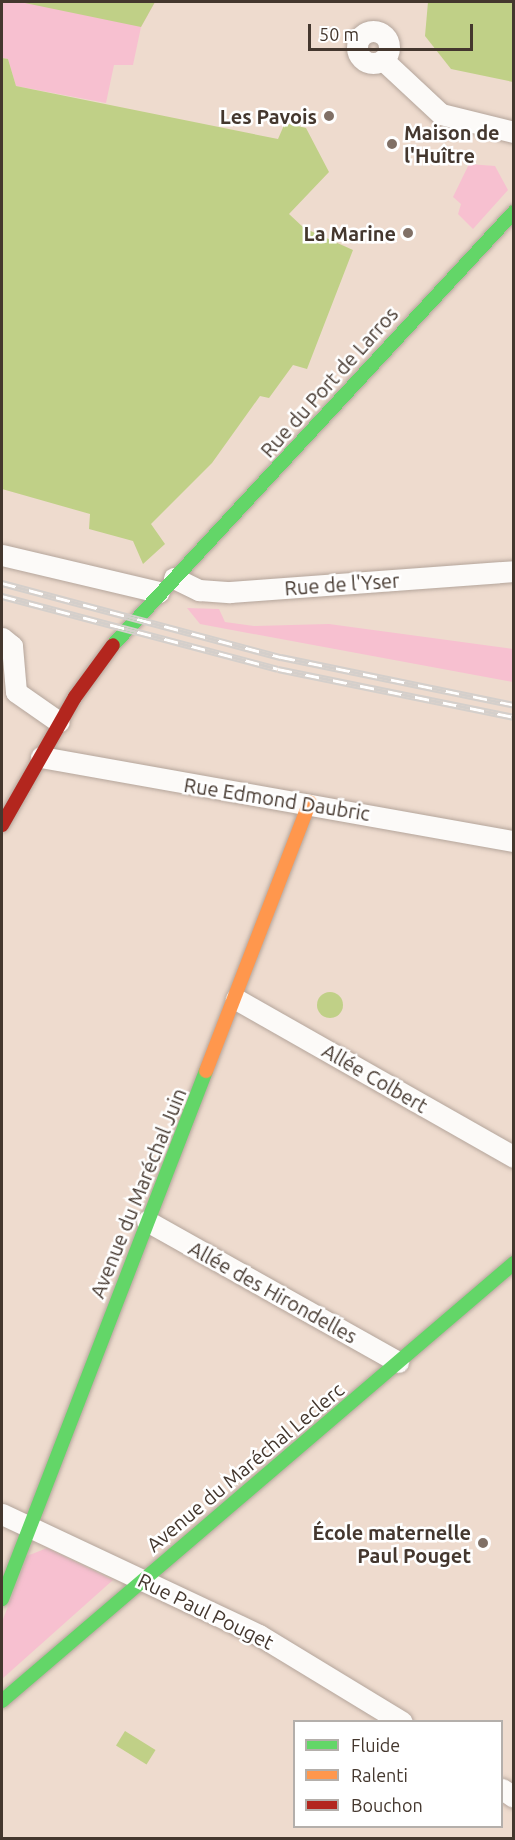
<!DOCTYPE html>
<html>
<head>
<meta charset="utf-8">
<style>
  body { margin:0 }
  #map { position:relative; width:515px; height:1840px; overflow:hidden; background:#eedbce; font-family:Ubuntu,sans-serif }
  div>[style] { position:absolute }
  .green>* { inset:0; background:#f7c0d0 }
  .water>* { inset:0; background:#c0d087; transform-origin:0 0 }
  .round { border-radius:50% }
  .roads { filter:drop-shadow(0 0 2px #b4a59b) drop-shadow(0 0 2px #b4a59b) }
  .street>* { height:21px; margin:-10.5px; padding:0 10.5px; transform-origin:10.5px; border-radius:10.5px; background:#fcfaf8 }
  .street>.ring { margin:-10.5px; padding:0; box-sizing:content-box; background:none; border:21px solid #fcfaf8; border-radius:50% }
  .fast>* { height:14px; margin:-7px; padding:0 7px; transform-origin:7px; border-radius:7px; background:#63d668 }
  .slow>* { height:14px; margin:-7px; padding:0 7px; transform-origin:7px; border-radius:7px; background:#ff974d }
  .jam>* { height:14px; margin:-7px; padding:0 7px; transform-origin:7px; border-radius:7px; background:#b3261e }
  .rail>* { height:7px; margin-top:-3.5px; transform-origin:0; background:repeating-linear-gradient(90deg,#fff 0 14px,#d4cfcb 0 28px); box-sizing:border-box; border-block:2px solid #d4cfcb }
  .dots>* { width:16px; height:16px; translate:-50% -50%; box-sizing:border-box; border:3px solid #fff; border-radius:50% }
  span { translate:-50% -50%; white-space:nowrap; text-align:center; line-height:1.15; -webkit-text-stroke:5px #fff; paint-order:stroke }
  .poi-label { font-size:20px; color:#44372e; font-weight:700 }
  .right { translate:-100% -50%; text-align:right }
  .left { translate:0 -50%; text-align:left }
  .street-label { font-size:20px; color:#44372e }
  .frame { position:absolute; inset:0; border:3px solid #44372e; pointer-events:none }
  .legend { position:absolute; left:293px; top:1720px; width:210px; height:108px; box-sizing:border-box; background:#fff; border:2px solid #b4afab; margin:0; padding:8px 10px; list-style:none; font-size:18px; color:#44372e }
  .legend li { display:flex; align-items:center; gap:12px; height:30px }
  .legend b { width:30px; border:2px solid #b4afab }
  .scale { position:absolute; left:308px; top:24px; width:165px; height:27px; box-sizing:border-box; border:3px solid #44372e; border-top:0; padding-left:8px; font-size:18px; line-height:21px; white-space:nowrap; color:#44372e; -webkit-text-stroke:4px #fff; paint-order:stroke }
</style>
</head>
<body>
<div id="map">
  <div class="green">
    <div style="clip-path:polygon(2px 2px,155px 2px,141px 27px,133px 65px,114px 65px,106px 103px,16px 86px,8px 59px,2px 58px)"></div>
    <div style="clip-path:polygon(469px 164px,495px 166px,508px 190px,473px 229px,458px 214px,461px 204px,453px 197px)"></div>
    <div style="clip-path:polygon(187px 608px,219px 609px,225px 622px,254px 626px,329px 624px,513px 649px,513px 682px,200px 624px)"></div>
    <div style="clip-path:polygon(47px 1548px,113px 1580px,2px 1679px,2px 1622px,27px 1556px)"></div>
  </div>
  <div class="water">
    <div style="clip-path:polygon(20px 2px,155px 2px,141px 27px)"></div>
    <div style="clip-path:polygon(428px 2px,513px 2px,513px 82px,451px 69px,425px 36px)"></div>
    <div style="clip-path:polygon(2px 58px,8px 59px,16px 86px,278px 139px,285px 123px,306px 128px,329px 172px,289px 214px,304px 228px,353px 250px,307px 369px,293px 365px,269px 398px,260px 396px,212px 463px,151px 524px,165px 544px,143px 564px,133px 541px,89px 529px,90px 514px,2px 489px)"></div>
    <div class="round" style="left:317px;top:992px;width:26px;height:26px"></div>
    <div style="left:125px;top:1731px;width:36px;height:17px;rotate:32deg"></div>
  </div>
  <div class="roads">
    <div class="street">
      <div class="ring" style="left:357px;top:31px;width:11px;height:11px"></div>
      <div style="left:383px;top:60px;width:79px;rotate:43deg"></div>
      <div style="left:441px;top:114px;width:75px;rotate:13.9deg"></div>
      <div style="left:2px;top:555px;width:161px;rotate:13.3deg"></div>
      <div style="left:174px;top:578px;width:28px;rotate:26deg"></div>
      <div style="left:199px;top:590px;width:31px;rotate:4deg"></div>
      <div style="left:230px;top:592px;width:285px;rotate:-4.2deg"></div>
      <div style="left:2px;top:638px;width:13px;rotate:39deg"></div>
      <div style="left:12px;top:646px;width:46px;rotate:85deg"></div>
      <div style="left:16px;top:692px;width:52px;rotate:34.9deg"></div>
      <div style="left:41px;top:757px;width:480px;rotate:10.1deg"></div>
      <div style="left:236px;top:999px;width:320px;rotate:29.6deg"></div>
      <div style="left:147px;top:1221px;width:288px;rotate:29.3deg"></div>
      <div style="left:2px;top:1514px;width:284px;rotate:25.2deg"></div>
      <div style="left:259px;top:1635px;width:167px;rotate:31.3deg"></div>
      <div style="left:502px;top:1789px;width:14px;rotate:34deg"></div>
    </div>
    <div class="fast">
      <div style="left:113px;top:645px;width:590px;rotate:-47.2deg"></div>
      <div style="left:2px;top:1599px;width:566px;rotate:-68.88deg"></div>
      <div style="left:2px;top:1701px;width:674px;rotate:-40.55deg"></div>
    </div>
    <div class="slow">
      <div style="left:206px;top:1071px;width:288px;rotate:-68.9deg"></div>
    </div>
    <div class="jam">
      <div style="left:2px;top:825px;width:147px;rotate:-60.3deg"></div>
      <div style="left:75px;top:697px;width:64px;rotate:-53.8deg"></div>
    </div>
  </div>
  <div class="rail">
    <div style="left:2px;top:583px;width:289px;rotate:14.9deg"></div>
    <div style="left:281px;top:657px;width:238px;rotate:11.6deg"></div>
    <div style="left:2px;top:596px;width:285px;rotate:14.8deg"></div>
    <div style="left:278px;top:669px;width:241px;rotate:11.5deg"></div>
  </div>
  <div class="dots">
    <div style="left:329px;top:116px;background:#807066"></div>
    <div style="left:392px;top:144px;background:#807066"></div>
    <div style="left:408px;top:233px;background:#807066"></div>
    <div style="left:483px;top:1543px;background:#807066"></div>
  </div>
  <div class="poi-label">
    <span class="right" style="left:317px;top:116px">Les Pavois</span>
    <span class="left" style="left:404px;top:144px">Maison de<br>l'Huître</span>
    <span class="right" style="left:396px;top:233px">La Marine</span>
    <span class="right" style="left:471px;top:1544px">École maternelle<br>Paul Pouget</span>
  </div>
  <div class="street-label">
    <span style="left:329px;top:382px;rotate:-48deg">Rue du Port de Larros</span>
    <span style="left:342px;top:584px;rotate:-4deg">Rue de l'Yser</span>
    <span style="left:277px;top:799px;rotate:9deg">Rue Edmond Daubric</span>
    <span style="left:375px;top:1078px;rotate:30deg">Allée Colbert</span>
    <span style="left:138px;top:1193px;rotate:-68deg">Avenue du Maréchal Juin</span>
    <span style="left:273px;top:1292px;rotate:29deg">Allée des Hirondelles</span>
    <span style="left:245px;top:1467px;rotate:-40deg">Avenue du Maréchal Leclerc</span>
    <span style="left:206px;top:1611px;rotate:26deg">Rue Paul Pouget</span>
  </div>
  <div class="frame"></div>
  <ul class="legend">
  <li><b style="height:8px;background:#63d668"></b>Fluide</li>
  <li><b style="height:8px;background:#ff974d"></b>Ralenti</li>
  <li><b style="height:8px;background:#b3261e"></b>Bouchon</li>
  </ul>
  <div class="scale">50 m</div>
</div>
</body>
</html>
